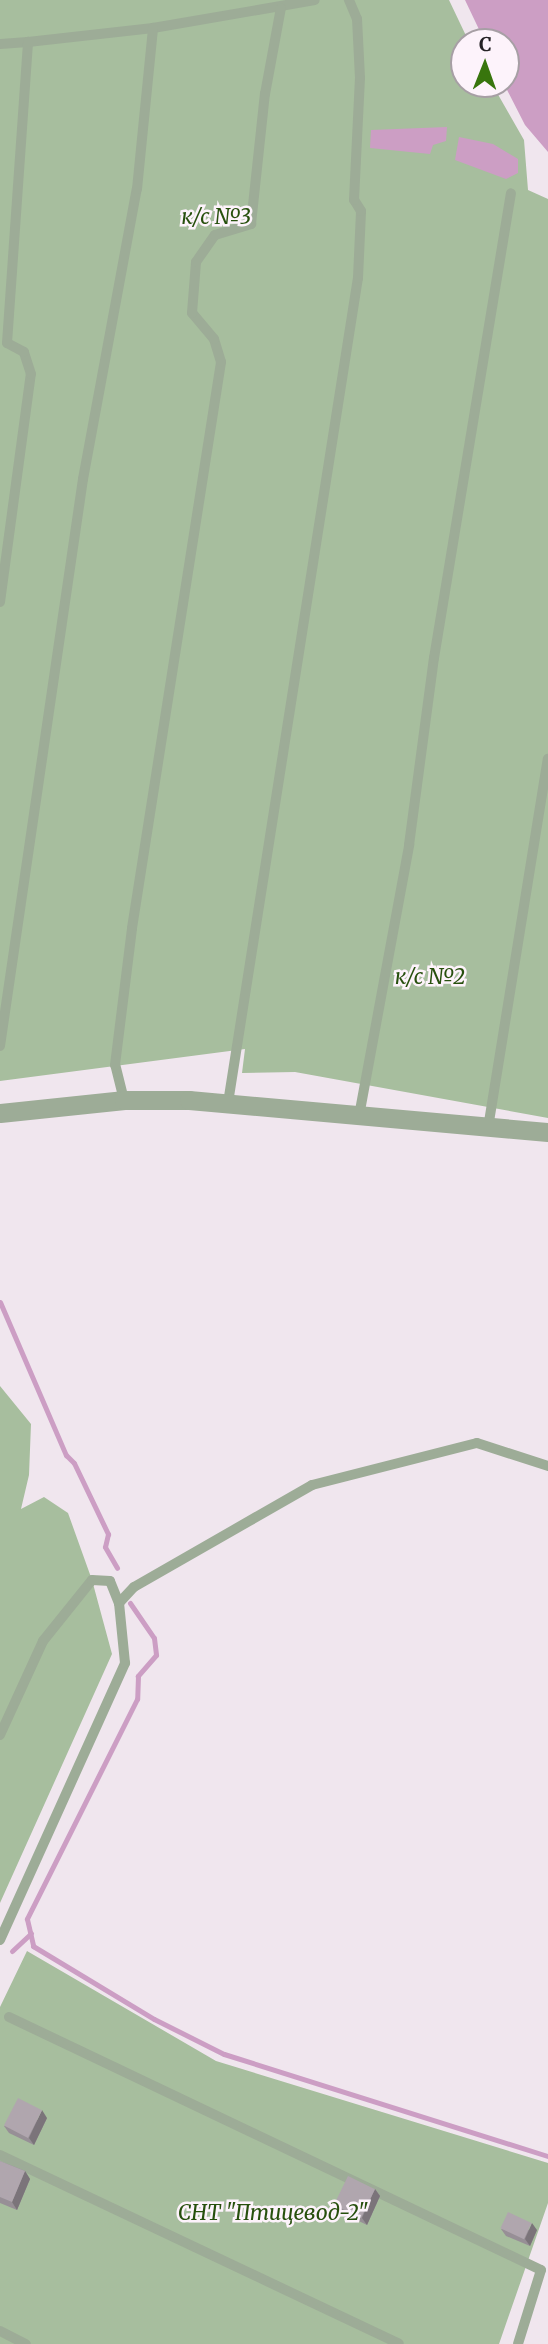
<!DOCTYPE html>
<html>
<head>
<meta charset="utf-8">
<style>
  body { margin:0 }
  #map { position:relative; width:548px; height:2344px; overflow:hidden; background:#f0e6ee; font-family:Merriweather,serif }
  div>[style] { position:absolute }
  .green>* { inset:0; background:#a7be9e }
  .water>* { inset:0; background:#cc9ec4 }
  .stream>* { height:5px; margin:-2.5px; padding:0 2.5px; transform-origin:2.5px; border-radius:2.5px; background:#cc9ec4 }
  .lane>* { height:10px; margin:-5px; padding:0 5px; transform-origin:5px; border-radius:5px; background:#9dac97 }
  .street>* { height:19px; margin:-9.5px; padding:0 9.5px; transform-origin:9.5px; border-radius:9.5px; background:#9dac97 }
  .wall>* { inset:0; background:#978f96 }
  .shaded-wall>* { inset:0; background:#7b747a }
  .building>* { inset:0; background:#b0a6ae; transform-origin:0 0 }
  span { translate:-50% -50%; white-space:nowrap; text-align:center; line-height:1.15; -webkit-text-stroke:5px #fdf3fb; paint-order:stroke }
  .park-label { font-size:21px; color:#27500d; font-style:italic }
  .north { position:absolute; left:450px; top:28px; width:70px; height:70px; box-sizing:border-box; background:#fdf3fb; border:2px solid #a79fa5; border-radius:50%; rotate:1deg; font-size:19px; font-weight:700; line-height:28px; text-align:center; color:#252225 }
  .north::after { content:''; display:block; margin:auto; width:24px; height:32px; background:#38750d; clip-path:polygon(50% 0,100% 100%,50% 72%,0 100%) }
</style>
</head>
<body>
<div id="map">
  <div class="green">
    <div style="clip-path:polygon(0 0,449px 0,469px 42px,464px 42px,464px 84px,492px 84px,524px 140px,528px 190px,548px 199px,548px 1118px,295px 1072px,242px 1073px,245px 1049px,0 1081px)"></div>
    <div style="clip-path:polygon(0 1386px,31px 1424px,29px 1475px,21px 1509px,44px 1497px,68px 1513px,92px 1580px,112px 1654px,0 1903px)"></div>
    <div style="clip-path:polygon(27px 1951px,216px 2061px,548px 2163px,548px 2203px,499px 2344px,0 2344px,0 2007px)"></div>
  </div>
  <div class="water">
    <div style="clip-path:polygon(465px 0,548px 0,548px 152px,525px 125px,504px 84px,506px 42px,485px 42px)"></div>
    <div style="clip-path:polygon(447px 127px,446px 141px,433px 145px,430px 154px,370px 148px,371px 130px)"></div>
    <div style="clip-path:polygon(459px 137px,493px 144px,518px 159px,518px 173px,506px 179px,455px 160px)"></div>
  </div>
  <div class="stream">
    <div style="left:0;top:1302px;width:167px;rotate:66.7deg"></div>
    <div style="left:66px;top:1455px;width:11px;rotate:45deg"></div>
    <div style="left:74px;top:1463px;width:79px;rotate:64.4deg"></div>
    <div style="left:108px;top:1534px;width:13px;rotate:103deg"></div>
    <div style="left:105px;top:1547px;width:24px;rotate:60deg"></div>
    <div style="left:130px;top:1603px;width:42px;rotate:55.6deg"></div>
    <div style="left:154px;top:1638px;width:17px;rotate:83deg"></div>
    <div style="left:156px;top:1655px;width:28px;rotate:131deg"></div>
    <div style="left:138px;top:1676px;width:23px;rotate:92deg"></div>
    <div style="left:137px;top:1699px;width:246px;rotate:116.6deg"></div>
    <div style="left:27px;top:1919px;width:28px;rotate:77deg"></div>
    <div style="left:33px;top:1946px;width:141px;rotate:31.1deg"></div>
    <div style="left:154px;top:2019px;width:78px;rotate:26.6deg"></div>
    <div style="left:224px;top:2054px;width:340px;rotate:17.5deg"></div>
    <div style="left:12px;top:1951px;width:26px;rotate:-43deg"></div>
  </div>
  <div class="lane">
    <div style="left:0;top:44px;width:28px;rotate:-4deg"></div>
    <div style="left:0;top:602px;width:230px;rotate:-82.3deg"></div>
    <div style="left:31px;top:374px;width:23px;rotate:-108deg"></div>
    <div style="left:24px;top:352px;width:19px;rotate:-152deg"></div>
    <div style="left:7px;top:343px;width:302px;rotate:-86deg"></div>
    <div style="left:28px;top:42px;width:126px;rotate:-6.4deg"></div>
    <div style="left:153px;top:28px;width:164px;rotate:-9.8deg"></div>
    <div style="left:0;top:1046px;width:573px;rotate:-81.67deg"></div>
    <div style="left:83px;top:479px;width:295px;rotate:-79.5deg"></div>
    <div style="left:137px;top:189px;width:162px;rotate:-84.3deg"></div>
    <div style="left:124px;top:1100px;width:36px;rotate:-104deg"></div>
    <div style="left:115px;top:1065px;width:138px;rotate:-82.9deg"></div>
    <div style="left:132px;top:928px;width:573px;rotate:-81.06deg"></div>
    <div style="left:221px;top:362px;width:24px;rotate:-107deg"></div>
    <div style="left:214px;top:339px;width:34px;rotate:-130deg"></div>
    <div style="left:192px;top:313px;width:51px;rotate:-85.5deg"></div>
    <div style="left:196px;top:262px;width:33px;rotate:-55deg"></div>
    <div style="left:215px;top:235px;width:38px;rotate:-17deg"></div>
    <div style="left:251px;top:224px;width:131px;rotate:-83.9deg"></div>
    <div style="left:265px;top:94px;width:87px;rotate:-79.5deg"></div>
    <div style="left:228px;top:1103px;width:835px;rotate:-81.05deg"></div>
    <div style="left:358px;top:278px;width:67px;rotate:-87.4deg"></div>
    <div style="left:361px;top:211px;width:13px;rotate:-122deg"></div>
    <div style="left:354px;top:200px;width:122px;rotate:-87.2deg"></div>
    <div style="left:360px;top:78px;width:59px;rotate:-92.9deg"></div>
    <div style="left:357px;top:19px;width:21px;rotate:-113deg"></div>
    <div style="left:359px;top:1116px;width:276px;rotate:-79.5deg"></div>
    <div style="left:409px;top:845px;width:189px;rotate:-82.4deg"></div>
    <div style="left:434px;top:658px;width:471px;rotate:-80.6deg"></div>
    <div style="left:488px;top:1128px;width:374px;rotate:-80.8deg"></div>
    <div style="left:0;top:1735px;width:103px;rotate:-65.4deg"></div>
    <div style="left:43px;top:1641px;width:78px;rotate:-51.2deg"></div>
    <div style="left:92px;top:1580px;width:18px;rotate:3deg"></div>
    <div style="left:110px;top:1581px;width:24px;rotate:68deg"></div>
    <div style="left:0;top:1940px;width:304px;rotate:-65.7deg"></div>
    <div style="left:125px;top:1663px;width:60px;rotate:-95.7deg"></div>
    <div style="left:119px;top:1603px;width:22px;rotate:-47deg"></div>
    <div style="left:134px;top:1587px;width:205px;rotate:-29.8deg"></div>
    <div style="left:312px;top:1485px;width:170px;rotate:-14.3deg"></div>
    <div style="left:477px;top:1443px;width:75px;rotate:17.9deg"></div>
    <div style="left:9px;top:2017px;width:589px;rotate:25.43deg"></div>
    <div style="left:541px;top:2270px;width:77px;rotate:107.3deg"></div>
    <div style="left:0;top:2155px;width:441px;rotate:25.3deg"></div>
    <div style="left:0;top:2331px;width:29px;rotate:27deg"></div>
  </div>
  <div class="street">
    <div style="left:0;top:1113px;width:125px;rotate:-6deg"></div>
    <div style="left:124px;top:1100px;width:65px"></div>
    <div style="left:189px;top:1100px;width:360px;rotate:5.1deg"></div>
  </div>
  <div class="wall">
    <div style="clip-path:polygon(47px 2118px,34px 2145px,9px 2133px,4px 2126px)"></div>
    <div style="clip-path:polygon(0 2161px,25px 2171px,30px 2179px,17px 2210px,0 2203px)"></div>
    <div style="clip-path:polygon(375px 2189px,380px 2196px,367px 2225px,340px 2212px,335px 2205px)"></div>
    <div style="clip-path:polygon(501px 2229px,537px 2230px,530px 2246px,506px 2236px)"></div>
  </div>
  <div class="shaded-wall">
    <div style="clip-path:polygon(42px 2110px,47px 2118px,34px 2145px,29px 2138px)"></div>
    <div style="clip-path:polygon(25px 2171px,30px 2179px,17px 2210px,12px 2202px)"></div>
    <div style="clip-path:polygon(375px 2189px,380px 2196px,367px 2225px,362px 2218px)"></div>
    <div style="clip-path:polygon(532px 2223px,537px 2230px,530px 2246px,525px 2239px)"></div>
  </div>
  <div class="building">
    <div style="left:18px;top:2098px;width:27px;height:31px;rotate:27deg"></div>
    <div style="clip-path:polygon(0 2161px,25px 2171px,12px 2202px,0 2197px)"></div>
    <div style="left:348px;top:2176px;width:30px;height:32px;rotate:26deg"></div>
    <div style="left:508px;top:2212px;width:26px;height:18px;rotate:25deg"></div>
  </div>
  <div class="park-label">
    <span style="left:216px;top:217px">к/с №3</span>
    <span style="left:430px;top:977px">к/с №2</span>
    <span style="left:273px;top:2213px">СНТ "Птицевод-2"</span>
  </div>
  <div class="north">С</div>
</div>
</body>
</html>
